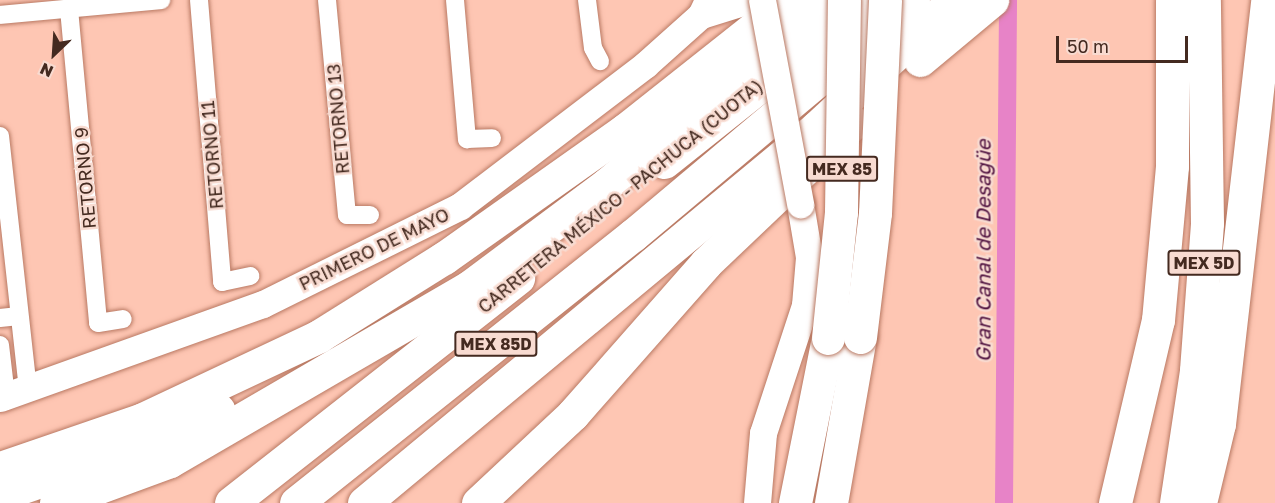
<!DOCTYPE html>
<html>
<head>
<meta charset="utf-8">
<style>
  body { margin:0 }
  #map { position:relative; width:1275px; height:503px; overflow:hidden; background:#fec6b3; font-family:"Golos Text",sans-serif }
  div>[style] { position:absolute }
  .canal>* { height:18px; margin:-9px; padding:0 9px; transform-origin:9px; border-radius:9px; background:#e783c7 }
  .roads { filter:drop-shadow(0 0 2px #b97963) drop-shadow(0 0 2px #b97963) }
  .street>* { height:18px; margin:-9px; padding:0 9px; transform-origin:9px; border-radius:9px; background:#fff }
  .secondary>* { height:27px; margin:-13.5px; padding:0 13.5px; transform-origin:13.5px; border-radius:13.5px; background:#fff }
  .highway>* { height:33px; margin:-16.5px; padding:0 16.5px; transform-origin:16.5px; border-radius:16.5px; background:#fff }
  .bridges { filter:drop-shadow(0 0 2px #b97963) drop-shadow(0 0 2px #b97963) }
  .secondary-bridge>* { height:27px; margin:-13.5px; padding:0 13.5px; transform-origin:13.5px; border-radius:13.5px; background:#fff }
  .highway-bridge>* { height:33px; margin:-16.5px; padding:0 16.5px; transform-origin:16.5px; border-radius:16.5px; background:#fff }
  span { translate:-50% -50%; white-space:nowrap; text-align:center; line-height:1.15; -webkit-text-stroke:5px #f8dbd1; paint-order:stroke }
  .shield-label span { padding:2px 4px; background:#f8dbd1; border:2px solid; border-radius:4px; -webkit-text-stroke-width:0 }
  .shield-label { font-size:16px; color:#442a20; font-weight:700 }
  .street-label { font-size:18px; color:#442a20 }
  .water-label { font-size:20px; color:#4e103e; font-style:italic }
  .north { position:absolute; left:24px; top:24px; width:60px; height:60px; -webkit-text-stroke:4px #f8dbd1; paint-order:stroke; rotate:205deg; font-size:16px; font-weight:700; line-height:24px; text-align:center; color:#442a20 }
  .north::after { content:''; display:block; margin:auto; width:21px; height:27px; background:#442a20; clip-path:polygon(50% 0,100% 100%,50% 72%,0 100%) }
  .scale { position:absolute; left:1056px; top:36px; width:132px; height:27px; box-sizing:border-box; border:3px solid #442a20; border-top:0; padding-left:8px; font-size:18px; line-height:21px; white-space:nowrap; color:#442a20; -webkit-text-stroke:4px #f8dbd1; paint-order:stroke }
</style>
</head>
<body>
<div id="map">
  <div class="canal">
    <div style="left:1004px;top:503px;width:503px;rotate:-89.54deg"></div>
  </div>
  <div class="roads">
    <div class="street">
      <div style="left:199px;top:0;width:283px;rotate:85.3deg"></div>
      <div style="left:222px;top:282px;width:29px;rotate:-12deg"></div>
      <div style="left:327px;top:0;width:216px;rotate:84.7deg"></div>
      <div style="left:347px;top:215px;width:23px"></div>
      <div style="left:455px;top:0;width:140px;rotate:85.1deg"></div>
      <div style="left:467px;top:139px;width:25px;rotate:-2deg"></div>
      <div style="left:587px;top:0;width:48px;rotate:82.9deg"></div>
      <div style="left:593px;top:48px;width:15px;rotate:62deg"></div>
      <div style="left:69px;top:9px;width:315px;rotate:84.7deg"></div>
      <div style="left:98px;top:323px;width:25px;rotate:-9deg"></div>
      <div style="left:0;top:15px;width:162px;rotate:-5.3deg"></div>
      <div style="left:0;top:136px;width:254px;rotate:83.7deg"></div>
      <div style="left:0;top:318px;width:19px;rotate:-6deg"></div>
      <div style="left:0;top:345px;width:51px;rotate:83.3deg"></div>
    </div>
    <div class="secondary">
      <div style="left:701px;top:15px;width:50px;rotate:-17.4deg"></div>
      <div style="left:0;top:398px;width:279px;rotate:-19.7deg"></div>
      <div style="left:263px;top:304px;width:220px;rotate:-26.4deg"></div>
      <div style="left:460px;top:206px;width:233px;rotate:-37.3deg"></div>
      <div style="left:645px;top:65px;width:75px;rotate:-41.8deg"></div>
      <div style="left:701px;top:15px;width:17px;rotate:-65deg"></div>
      <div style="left:757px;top:503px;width:70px;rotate:-85.1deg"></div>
      <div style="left:763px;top:433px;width:135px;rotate:-71.8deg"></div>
      <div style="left:805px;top:305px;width:48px;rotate:-85.2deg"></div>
      <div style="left:809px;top:257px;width:54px;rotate:-99.6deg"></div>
    </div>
    <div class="highway">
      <div style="left:920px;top:60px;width:94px;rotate:-39.8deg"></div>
      <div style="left:664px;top:162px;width:260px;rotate:-38.5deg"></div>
      <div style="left:0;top:468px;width:151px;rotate:-18.9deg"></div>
      <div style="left:143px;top:419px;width:195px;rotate:-25.2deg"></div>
      <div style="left:319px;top:336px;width:147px;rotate:-32deg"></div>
      <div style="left:444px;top:258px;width:222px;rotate:-35.3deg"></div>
      <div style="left:625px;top:130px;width:209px;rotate:-38.4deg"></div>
      <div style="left:0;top:495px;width:159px;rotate:-19.1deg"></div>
      <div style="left:150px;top:443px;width:76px;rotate:-25.9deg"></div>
      <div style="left:56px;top:503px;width:121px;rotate:-20.2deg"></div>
      <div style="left:170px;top:461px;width:346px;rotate:-30.2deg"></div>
      <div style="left:469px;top:287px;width:172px;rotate:-36.7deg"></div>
      <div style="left:607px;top:184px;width:284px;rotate:-40.4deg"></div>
      <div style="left:231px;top:503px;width:365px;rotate:-38.1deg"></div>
      <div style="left:296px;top:503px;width:431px;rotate:-38.5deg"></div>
      <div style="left:633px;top:235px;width:366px;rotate:-40deg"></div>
      <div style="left:364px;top:503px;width:589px;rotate:-39.69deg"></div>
      <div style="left:817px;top:127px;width:187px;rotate:-42.8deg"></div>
      <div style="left:478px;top:503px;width:130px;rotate:-43.1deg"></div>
      <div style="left:573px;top:414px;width:201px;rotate:-48.6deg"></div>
      <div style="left:706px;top:263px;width:204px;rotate:-43.6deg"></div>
      <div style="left:795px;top:503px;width:168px;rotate:-78.7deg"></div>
      <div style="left:831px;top:503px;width:169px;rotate:-80.1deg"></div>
      <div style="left:1115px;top:503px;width:188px;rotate:-76.8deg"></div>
      <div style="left:1158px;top:320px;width:155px;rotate:-84.8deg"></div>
      <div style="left:1172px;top:166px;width:166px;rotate:-90deg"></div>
      <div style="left:1176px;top:503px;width:134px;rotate:-81.4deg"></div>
      <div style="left:1196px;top:370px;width:147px;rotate:-85.7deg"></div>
      <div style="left:1207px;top:223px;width:223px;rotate:-90.8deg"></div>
      <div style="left:1200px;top:503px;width:81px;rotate:-76.5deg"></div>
      <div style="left:1219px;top:424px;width:427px;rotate:-83.5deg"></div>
    </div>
  </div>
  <div class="bridges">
    <div class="secondary-bridge">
      <div style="left:762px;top:0;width:208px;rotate:79.4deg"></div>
    </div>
    <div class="highway-bridge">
      <div style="left:860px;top:337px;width:125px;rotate:-83.1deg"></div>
      <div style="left:875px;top:213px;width:213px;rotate:-87.3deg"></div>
      <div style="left:828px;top:338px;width:127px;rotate:-84.1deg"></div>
      <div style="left:841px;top:212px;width:212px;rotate:-89.2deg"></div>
    </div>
  </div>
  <div class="shield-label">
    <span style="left:842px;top:169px">MEX 85</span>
    <span style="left:1204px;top:263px">MEX 5D</span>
    <span style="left:496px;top:344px">MEX 85D</span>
  </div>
  <div class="street-label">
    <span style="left:338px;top:119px;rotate:-95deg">RETORNO 13</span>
    <span style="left:212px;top:155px;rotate:-95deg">RETORNO 11</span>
    <span style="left:85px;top:178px;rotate:-95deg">RETORNO 9</span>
    <span style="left:620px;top:196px;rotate:-39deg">CARRETERA MÉXICO - PACHUCA (CUOTA)</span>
    <span style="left:374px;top:249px;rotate:-26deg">PRIMERO DE MAYO</span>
  </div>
  <div class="water-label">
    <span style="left:983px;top:251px;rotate:-90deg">Gran Canal de Desagüe</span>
  </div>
  <div class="north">N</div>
  <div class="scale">50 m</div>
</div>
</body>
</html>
